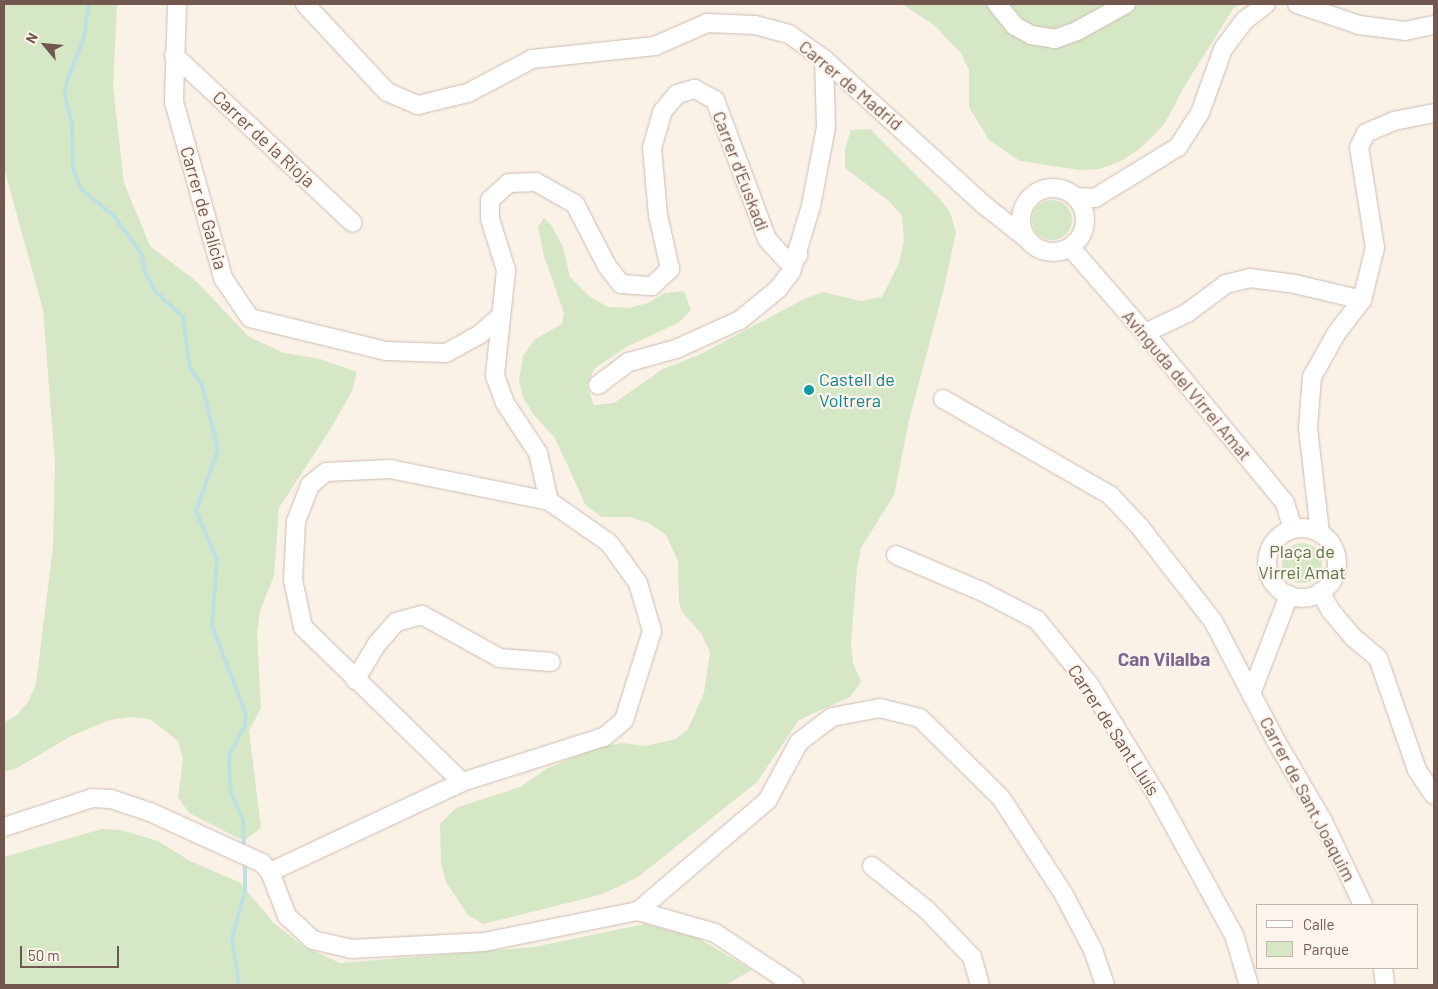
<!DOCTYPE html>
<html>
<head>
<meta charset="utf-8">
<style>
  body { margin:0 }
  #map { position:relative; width:1438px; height:989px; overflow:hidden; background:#faf1e7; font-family:Barlow,sans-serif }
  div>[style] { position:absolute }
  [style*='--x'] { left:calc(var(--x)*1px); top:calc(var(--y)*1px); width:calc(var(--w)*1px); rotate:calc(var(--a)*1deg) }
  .green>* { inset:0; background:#d6e7c6 }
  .round { border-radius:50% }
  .stream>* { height:4px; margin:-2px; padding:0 2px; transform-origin:2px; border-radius:2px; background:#bde0e2 }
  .roads { filter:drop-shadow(0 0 1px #cdbbb1) drop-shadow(0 0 1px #cdbbb1) }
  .minor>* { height:18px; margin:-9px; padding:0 9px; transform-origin:9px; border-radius:9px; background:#fff }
  .minor>.ring { margin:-9px; padding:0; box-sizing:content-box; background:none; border:18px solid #fff; border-radius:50% }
  .dots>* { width:14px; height:14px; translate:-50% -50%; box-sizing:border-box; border:2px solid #fdf5ed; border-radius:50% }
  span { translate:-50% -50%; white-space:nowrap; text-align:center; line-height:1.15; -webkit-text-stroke:4.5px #fdf5ed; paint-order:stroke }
  .street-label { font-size:18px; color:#72574e }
  .culture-label { font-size:18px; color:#0d838f }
  .left { translate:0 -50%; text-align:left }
  .park-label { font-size:18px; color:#597747 }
  .neighbourhood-label { font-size:19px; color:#7c668e; font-weight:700 }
  .frame { position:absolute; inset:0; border:5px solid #72574e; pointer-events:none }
  .legend { position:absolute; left:1256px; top:904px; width:162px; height:65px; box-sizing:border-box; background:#fdf5ed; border:1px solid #c5b6ad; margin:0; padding:6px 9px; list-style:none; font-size:15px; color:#72574e }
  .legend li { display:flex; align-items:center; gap:10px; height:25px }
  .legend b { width:25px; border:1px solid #c5b6ad }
  .north { position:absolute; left:20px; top:20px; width:50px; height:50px; -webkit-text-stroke:4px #fdf5ed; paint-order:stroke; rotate:298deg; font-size:14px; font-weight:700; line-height:20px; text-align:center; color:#72574e }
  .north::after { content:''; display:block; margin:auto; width:18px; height:22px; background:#72574e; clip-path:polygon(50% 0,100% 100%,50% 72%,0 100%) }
  .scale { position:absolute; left:20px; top:946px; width:99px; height:22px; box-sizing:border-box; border:2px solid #72574e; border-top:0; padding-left:6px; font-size:15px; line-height:18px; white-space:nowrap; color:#72574e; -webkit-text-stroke:4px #fdf5ed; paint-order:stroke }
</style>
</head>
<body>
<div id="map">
  <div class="green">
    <i style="clip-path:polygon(4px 4px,117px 4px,113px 87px,124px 183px,150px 246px,196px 281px,249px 337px,284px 353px,320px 359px,357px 372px,352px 391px,333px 425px,279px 508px,274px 576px,260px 611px,257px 633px,261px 708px,249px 731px,261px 828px,244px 841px,189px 813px,178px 797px,183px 759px,178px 741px,150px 719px,130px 717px,110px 720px,71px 736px,17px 768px,4px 772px,4px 722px,16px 716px,28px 702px,36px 684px,53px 547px,55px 463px,43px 310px,4px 168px)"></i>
    <i style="clip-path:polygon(902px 4px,1240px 4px,1233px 9px,1184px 87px,1165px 123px,1152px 137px,1137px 151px,1119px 162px,1099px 169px,1080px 170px,1020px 161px,989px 140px,969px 107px,969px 70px,961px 53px,934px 25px)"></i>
    <i style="clip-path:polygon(870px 129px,938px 197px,950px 212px,956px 232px,944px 288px,909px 420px,894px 495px,861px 548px,857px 567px,851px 644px,853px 663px,861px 682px,850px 697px,799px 720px,757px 782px,638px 877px,603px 894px,483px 924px,468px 915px,446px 882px,441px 863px,440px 824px,456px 808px,520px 787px,548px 768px,601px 746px,623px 743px,645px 746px,676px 739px,688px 729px,704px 693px,710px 652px,701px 633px,682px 612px,679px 602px,678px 561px,666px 535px,649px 523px,630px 517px,602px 517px,586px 506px,555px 438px,533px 414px,523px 397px,519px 381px,523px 356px,535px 339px,562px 324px,564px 313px,544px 256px,538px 227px,544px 218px,551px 225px,563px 247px,570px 277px,590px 297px,608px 307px,629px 308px,648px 303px,664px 293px,684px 291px,691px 310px,678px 323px,626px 347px,594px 369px,587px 386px,594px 405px,614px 403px,663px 369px,701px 354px,804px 299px,823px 292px,861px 301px,882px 297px,899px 263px,904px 240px,902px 216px,890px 202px,845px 168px,845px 149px,851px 130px)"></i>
    <i class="round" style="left:1032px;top:200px;width:40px;height:40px"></i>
    <i class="round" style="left:1282px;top:543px;width:40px;height:40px"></i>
    <i style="clip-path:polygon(102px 829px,121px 830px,158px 841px,190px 861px,239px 882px,274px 923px,303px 946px,340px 963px,534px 947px,645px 924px,698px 938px,752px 970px,726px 985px,4px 985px,4px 857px)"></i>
  </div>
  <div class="stream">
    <i style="--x:89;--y:4;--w:36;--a:99"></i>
    <i style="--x:83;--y:40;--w:45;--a:110.9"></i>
    <i style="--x:67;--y:82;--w:13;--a:99"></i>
    <i style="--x:65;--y:95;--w:30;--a:76"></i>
    <i style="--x:72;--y:124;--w:45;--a:88.7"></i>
    <i style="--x:73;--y:169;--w:23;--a:67"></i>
    <i style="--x:82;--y:190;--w:41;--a:39.1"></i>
    <i style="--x:114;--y:216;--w:46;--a:53.9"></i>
    <i style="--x:141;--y:253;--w:19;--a:78"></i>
    <i style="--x:145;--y:272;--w:21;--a:62"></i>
    <i style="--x:155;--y:291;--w:38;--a:43"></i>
    <i style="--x:183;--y:317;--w:51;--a:82.2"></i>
    <i style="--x:190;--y:368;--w:21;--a:55"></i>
    <i style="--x:202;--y:385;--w:67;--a:76.2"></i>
    <i style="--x:218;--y:450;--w:65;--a:109.8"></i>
    <i style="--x:196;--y:511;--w:53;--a:66.8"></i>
    <i style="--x:217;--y:560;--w:66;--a:94.3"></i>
    <i style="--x:212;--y:626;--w:94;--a:68.9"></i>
    <i style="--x:246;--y:714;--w:11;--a:95"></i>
    <i style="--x:245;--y:725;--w:32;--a:118"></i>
    <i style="--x:230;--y:753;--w:11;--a:95"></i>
    <i style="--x:229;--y:764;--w:29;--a:86"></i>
    <i style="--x:231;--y:793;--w:30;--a:66"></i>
    <i style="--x:243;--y:820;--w:28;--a:88"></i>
    <i style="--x:239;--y:985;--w:48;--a:-98.5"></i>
    <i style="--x:232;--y:938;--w:49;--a:-74.5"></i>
    <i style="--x:245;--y:891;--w:31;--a:-90"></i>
  </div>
  <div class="roads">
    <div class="minor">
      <i style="--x:177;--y:4;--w:98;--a:91.8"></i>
      <i style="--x:174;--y:102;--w:183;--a:74.4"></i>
      <i style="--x:223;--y:278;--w:48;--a:56"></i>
      <i style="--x:250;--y:318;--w:140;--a:13.6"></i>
      <i style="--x:386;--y:351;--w:60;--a:1.9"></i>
      <i style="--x:446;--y:353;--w:39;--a:-29"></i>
      <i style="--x:480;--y:334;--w:28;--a:-41"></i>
      <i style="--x:305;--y:4;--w:120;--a:47"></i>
      <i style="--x:387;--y:92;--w:34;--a:23"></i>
      <i style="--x:418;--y:105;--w:51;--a:-13.5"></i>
      <i style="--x:468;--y:93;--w:72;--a:-28"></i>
      <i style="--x:532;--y:59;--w:124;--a:-6"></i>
      <i style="--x:655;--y:46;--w:57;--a:-23.9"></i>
      <i style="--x:707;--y:23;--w:48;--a:2.4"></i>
      <i style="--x:755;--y:25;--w:35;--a:15"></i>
      <i style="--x:789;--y:34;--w:43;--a:35.5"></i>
      <i style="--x:824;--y:59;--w:217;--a:42.4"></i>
      <i style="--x:984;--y:205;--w:53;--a:38.2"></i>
      <i style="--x:997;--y:4;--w:28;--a:51"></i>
      <i style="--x:1015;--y:26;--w:18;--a:29"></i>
      <i style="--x:1031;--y:35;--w:24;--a:9"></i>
      <i style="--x:1055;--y:39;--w:23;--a:-20"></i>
      <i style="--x:1077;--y:31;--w:56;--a:-28.9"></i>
      <i style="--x:1297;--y:4;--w:65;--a:18.7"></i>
      <i style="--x:1359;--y:25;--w:46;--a:7.4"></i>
      <i style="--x:1405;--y:31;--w:30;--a:-12"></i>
      <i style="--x:174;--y:55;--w:245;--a:43.2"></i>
      <i class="ring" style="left:1021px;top:188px;width:46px;height:46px"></i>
      <i style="--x:1076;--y:197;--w:19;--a:3"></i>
      <i style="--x:1095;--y:198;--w:97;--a:-31.6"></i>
      <i style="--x:1178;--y:147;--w:40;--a:-57.1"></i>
      <i style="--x:1200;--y:113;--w:68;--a:-70.2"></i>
      <i style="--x:1223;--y:49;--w:36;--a:-53"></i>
      <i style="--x:1245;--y:20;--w:26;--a:-37"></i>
      <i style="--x:1070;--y:247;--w:114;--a:48.9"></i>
      <i style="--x:1145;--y:333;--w:220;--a:50.5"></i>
      <i style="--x:1285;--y:503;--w:27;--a:73"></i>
      <i style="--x:1145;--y:333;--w:47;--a:-25.5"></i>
      <i style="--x:1187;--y:313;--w:49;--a:-36.6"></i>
      <i style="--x:1226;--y:284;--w:25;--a:-14"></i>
      <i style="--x:1250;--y:278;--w:45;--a:7.6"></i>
      <i style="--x:1295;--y:284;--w:69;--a:13.4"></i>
      <i style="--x:598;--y:385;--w:39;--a:-37"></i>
      <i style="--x:629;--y:362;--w:49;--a:-15.5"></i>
      <i style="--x:676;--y:349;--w:70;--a:-24.4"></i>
      <i style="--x:740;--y:320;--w:49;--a:-39.2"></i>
      <i style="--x:778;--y:289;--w:21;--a:-53"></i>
      <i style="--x:791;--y:272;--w:69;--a:-73.1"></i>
      <i style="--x:811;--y:206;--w:80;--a:-79.2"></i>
      <i style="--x:826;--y:127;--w:68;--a:-91.7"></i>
      <i style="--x:943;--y:399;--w:193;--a:29.9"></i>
      <i style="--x:1110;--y:495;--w:44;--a:46.8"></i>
      <i style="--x:1140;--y:527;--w:119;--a:52.2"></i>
      <i style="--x:1213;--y:621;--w:136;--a:62.3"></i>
      <i style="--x:1276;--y:741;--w:93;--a:59.6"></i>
      <i style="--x:1323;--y:821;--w:93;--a:64.5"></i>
      <i style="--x:549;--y:501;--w:49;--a:-102.9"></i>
      <i style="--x:538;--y:453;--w:60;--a:-123.4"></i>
      <i style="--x:505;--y:403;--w:30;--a:-110"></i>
      <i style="--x:495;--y:375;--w:106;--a:-84"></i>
      <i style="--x:506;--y:270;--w:53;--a:-107.4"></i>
      <i style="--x:490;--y:219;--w:19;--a:-90"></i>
      <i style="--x:490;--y:200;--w:25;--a:-42"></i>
      <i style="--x:509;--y:183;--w:27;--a:-2"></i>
      <i style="--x:536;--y:182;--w:45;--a:29.4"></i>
      <i style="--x:575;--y:204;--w:70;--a:62.7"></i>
      <i style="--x:607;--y:266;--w:23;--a:52"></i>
      <i style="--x:621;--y:284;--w:31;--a:4"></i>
      <i style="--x:652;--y:286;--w:25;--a:-43"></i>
      <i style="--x:670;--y:269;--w:55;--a:-102.5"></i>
      <i style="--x:658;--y:215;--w:67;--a:-95.1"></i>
      <i style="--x:652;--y:148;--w:37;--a:-74"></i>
      <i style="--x:662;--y:112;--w:23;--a:-50"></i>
      <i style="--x:677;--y:94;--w:19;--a:-16"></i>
      <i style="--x:695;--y:89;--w:23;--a:29"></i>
      <i style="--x:715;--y:100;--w:148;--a:69.5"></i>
      <i style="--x:767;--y:239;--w:27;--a:48"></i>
      <i style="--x:785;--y:259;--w:14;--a:-17"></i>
      <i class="ring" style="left:1267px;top:528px;width:52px;height:52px"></i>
      <i style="--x:1320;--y:533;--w:106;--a:-96.5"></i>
      <i style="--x:1308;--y:428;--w:51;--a:-85.5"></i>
      <i style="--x:1312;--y:377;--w:49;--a:-60.8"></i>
      <i style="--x:1336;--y:334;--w:43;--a:-52.6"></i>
      <i style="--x:1362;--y:300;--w:54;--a:-76"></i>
      <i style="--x:1375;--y:248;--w:102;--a:-99"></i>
      <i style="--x:1359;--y:147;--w:16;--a:-63"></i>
      <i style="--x:1366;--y:133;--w:30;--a:-23"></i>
      <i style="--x:1394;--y:121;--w:41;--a:-11.3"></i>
      <i style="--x:896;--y:555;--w:95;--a:23"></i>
      <i style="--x:983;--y:592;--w:61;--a:27.4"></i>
      <i style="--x:1037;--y:620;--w:82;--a:50.9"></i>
      <i style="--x:1089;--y:684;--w:132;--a:58.6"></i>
      <i style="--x:1158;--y:797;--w:158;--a:61.2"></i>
      <i style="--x:1234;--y:935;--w:52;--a:73.3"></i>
      <i style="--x:1320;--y:592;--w:22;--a:60"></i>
      <i style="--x:1331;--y:611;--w:35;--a:50"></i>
      <i style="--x:1354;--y:638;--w:31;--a:40"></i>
      <i style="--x:1378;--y:658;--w:119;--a:70.8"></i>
      <i style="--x:1417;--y:770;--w:30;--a:56"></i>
      <i style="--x:355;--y:680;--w:42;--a:-58.6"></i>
      <i style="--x:377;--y:644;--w:29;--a:-49"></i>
      <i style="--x:396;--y:622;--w:27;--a:-15"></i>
      <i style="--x:422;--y:615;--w:89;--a:28.9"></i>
      <i style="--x:500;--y:658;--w:51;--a:4.5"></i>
      <i style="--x:1251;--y:694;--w:106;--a:-69"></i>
      <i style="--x:4;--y:827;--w:93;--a:-18.2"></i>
      <i style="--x:92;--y:798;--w:19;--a:3"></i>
      <i style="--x:111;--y:799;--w:41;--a:18.4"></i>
      <i style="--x:150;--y:812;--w:123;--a:24.5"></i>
      <i style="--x:262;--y:863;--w:12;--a:48"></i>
      <i style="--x:270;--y:872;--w:47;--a:68.9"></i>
      <i style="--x:287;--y:916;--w:35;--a:43"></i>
      <i style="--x:313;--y:940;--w:39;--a:13"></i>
      <i style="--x:351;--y:949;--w:133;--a:-3"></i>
      <i style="--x:484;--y:942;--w:157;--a:-11.4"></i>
      <i style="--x:638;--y:911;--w:80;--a:15.9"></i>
      <i style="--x:715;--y:933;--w:95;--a:33.4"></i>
      <i style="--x:872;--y:866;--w:70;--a:38.7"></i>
      <i style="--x:927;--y:910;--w:65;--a:46.2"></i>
      <i style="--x:972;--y:957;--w:29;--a:74"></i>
      <i style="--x:270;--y:872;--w:212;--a:-25.1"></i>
      <i style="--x:462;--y:782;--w:149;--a:-17.6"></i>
      <i style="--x:604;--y:737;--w:26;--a:-40"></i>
      <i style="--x:624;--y:720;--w:93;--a:-72.5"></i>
      <i style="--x:652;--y:631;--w:50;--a:-106.3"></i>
      <i style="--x:638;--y:583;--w:49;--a:-125.9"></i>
      <i style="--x:609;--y:543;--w:73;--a:-145"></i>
      <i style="--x:549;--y:501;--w:162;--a:-168.6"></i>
      <i style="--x:390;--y:469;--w:64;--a:177.3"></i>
      <i style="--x:326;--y:472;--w:21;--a:141"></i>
      <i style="--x:310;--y:485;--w:39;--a:111"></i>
      <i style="--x:296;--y:521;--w:59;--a:92.9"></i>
      <i style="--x:293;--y:580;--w:48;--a:78"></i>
      <i style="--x:303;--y:627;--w:222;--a:44.3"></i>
      <i style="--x:638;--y:911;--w:170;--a:-40.5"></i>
      <i style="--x:767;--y:801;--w:67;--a:-61.5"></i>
      <i style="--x:799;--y:742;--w:41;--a:-37.1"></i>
      <i style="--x:832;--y:717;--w:49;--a:-10.6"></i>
      <i style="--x:880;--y:708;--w:41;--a:14"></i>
      <i style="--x:920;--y:718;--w:114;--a:44.6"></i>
      <i style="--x:1001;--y:798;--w:113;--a:56.9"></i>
      <i style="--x:1063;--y:893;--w:64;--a:62.2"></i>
      <i style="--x:1093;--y:950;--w:37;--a:71"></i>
      <i style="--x:1383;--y:968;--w:17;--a:83"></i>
    </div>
  </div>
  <div class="dots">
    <i style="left:809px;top:390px;background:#0f9aa8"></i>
  </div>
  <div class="street-label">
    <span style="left:851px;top:85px;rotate:40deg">Carrer de Madrid</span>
    <span style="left:264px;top:139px;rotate:43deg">Carrer de la Rioja</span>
    <span style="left:741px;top:171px;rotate:69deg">Carrer d'Euskadi</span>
    <span style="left:204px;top:208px;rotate:74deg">Carrer de Galícia</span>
    <span style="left:1187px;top:385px;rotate:50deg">Avinguda del Virrei Amat</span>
    <span style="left:1114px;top:730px;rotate:57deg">Carrer de Sant Lluís</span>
    <span style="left:1308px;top:799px;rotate:62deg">Carrer de Sant Joaquim</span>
  </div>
  <div class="culture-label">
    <span class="left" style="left:819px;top:390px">Castell de<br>Voltrera</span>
  </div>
  <div class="park-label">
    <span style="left:1302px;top:562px">Plaça de<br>Virrei Amat</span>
  </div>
  <div class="neighbourhood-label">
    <span style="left:1164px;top:659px">Can Vilalba</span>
  </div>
  <div class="frame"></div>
  <ul class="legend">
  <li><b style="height:6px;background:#fff"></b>Calle</li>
  <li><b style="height:14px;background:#d6e7c6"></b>Parque</li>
  </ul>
  <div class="north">N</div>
  <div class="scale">50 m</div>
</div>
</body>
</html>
